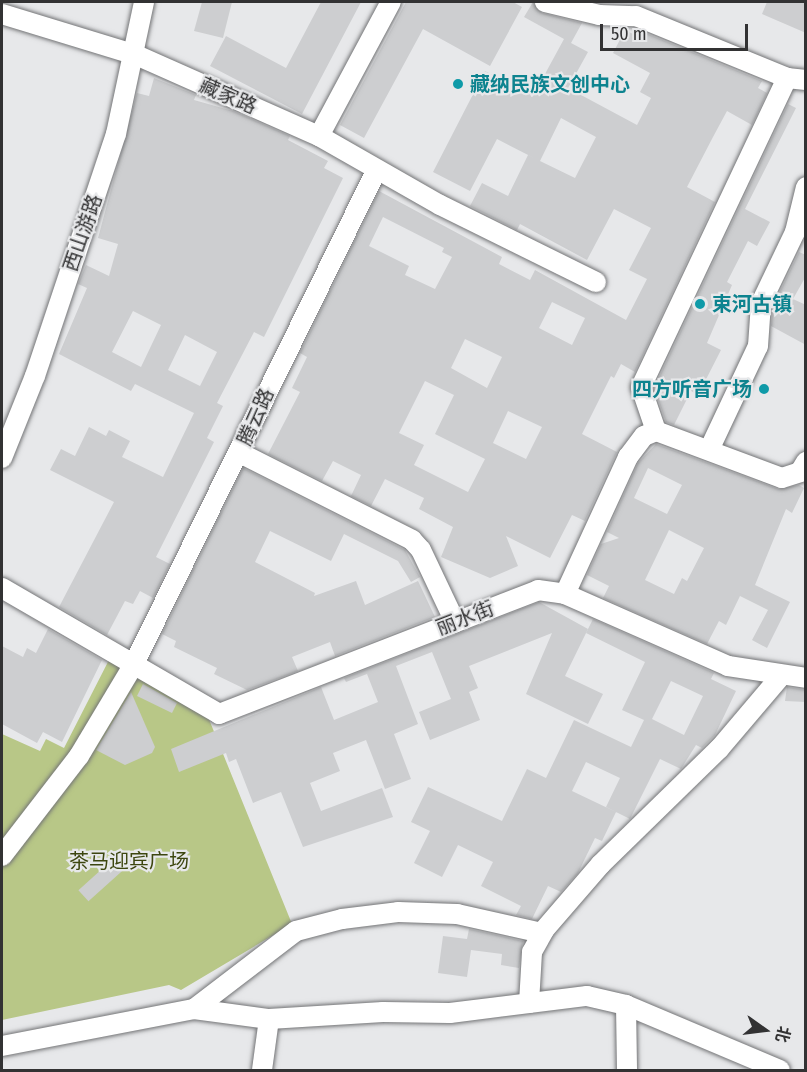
<!DOCTYPE html>
<html>
<head>
<meta charset="utf-8">
<style>
  body { margin:0 }
  #map { position:relative; width:807px; height:1072px; overflow:hidden; background:#e7e8ea; font-family:"Fira Sans Condensed","Noto Sans SC",sans-serif }
  div>[style] { position:absolute }
  [style*='--x'] { left:calc(var(--x)*1px); top:calc(var(--y)*1px); width:calc(var(--w)*1px); rotate:calc(var(--a)*1deg) }
  .green>* { inset:0; background:#b8c787 }
  .building>* { inset:0; background:#cdced0; transform-origin:0 0 }
  .roads { filter:drop-shadow(0 0 2px #737476) drop-shadow(0 0 2px #737476) }
  .minor>* { height:20px; margin:-10px; padding:0 10px; transform-origin:10px; border-radius:10px; background:#fff }
  .dots>* { width:16px; height:16px; translate:-50% -50%; box-sizing:border-box; border:3px solid #e7e8ea; border-radius:50% }
  span { translate:-50% -50%; white-space:nowrap; text-align:center; line-height:1.15; -webkit-text-stroke:4.5px #e7e8ea; paint-order:stroke }
  .culture-label { font-size:20px; color:#0d838f; font-weight:700 }
  .left { translate:0 -50%; text-align:left }
  .right { translate:-100% -50%; text-align:right }
  .street-label { font-size:20px; color:#323233 }
  .park-label { font-size:20px; color:#3d460f }
  .frame { position:absolute; inset:0; border:3px solid #323233; pointer-events:none }
  .north { position:absolute; left:735px; top:1000px; width:60px; height:60px; -webkit-text-stroke:4px #e7e8ea; paint-order:stroke; rotate:104deg; font-size:16px; font-weight:700; line-height:24px; text-align:center; color:#323233 }
  .north::after { content:''; display:block; margin:auto; width:21px; height:27px; background:#323233; clip-path:polygon(50% 0,100% 100%,50% 72%,0 100%) }
  .scale { position:absolute; left:600px; top:24px; width:148px; height:27px; box-sizing:border-box; border:3px solid #323233; border-top:0; padding-left:8px; font-size:18px; line-height:21px; white-space:nowrap; color:#323233; -webkit-text-stroke:4px #e7e8ea; paint-order:stroke }
</style>
</head>
<body>
<div id="map">
  <div class="green">
    <i style="clip-path:polygon(111px 656px,202px 702px,292px 924px,181px 990px,169px 985px,2px 1020px,2px 734px,40px 751px,46px 739px,64px 748px)"></i>
  </div>
  <div class="building">
    <i style="clip-path:polygon(202px 2px,232px 2px,223px 38px,194px 31px)"></i>
    <i style="clip-path:polygon(321px 2px,361px 2px,302px 114px,210px 66px,226px 36px,286px 68px)"></i>
    <i style="clip-path:polygon(406px 2px,513px 2px,522px 7px,490px 66px,423px 29px,364px 138px,340px 125px)"></i>
    <i style="clip-path:polygon(evenodd,533px 2px,542px 13px,582px 23px,571px 43px,588px 52px,568px 88px,637px 125px,651px 98px,640px 92px,650px 73px,613px 53px,625px 30px,635px 35px,638px 30px,762px 81px,758px 88px,767px 93px,752px 125px,727px 111px,713px 137px,687px 187px,715px 202px,635px 372px,621px 364px,614px 378px,611px 376px,582px 434px,617px 452px,585px 521px,572px 515px,550px 558px,506px 536px,518px 566px,490px 578px,441px 557px,453px 527px,419px 509px,424px 498px,385px 479px,371px 506px,351px 496px,361px 475px,333px 461px,322px 481px,268px 454px,300px 392px,292px 388px,307px 357px,300px 353px,379px 191px,502px 257px,499px 264px,530px 280px,535px 270px,626px 320px,647px 279px,629px 270px,651px 228px,614px 209px,587px 260px,520px 224px,517px 230px,470px 206px,482px 183px,508px 196px,528px 155px,534px 158px,497px 139px,470px 191px,433px 172px,485px 71px,533px 96px,564px 39px,524px 17px,533px 2px,561px 118px,596px 137px,575px 178px,540px 161px,561px 118px,533px 2px,383px 217px,444px 248px,442px 252px,452px 257px,435px 289px,405px 275px,409px 266px,369px 246px,383px 217px,533px 2px,552px 302px,585px 318px,572px 345px,539px 328px,552px 302px,533px 2px,465px 339px,502px 357px,487px 388px,451px 368px,465px 339px,533px 2px,425px 381px,454px 395px,435px 434px,485px 459px,468px 492px,414px 465px,424px 445px,399px 433px,425px 381px,533px 2px,508px 411px,542px 427px,526px 459px,493px 443px,508px 411px)"></i>
    <i style="clip-path:polygon(767px 2px,806px 2px,806px 33px,762px 14px)"></i>
    <i style="clip-path:polygon(evenodd,154px 78px,196px 95px,194px 100px,233px 111px,290px 136px,288px 140px,328px 161px,324px 168px,343px 178px,264px 337px,254px 332px,217px 403px,223px 406px,207px 438px,214px 442px,156px 557px,170px 564px,153px 598px,140px 591px,133px 604px,125px 601px,107px 635px,59px 607px,114px 502px,50px 470px,61px 449px,75px 456px,89px 427px,106px 436px,109px 430px,130px 441px,122px 457px,163px 477px,194px 413px,135px 384px,131px 391px,59px 354px,87px 288px,78px 284px,86px 265px,109px 276px,118px 244px,98px 238px,137px 93px,149px 96px,154px 78px,133px 311px,161px 325px,141px 367px,112px 352px,133px 311px,154px 78px,185px 335px,217px 352px,200px 386px,168px 370px,185px 335px)"></i>
    <i style="clip-path:polygon(788px 104px,796px 108px,745px 209px,770px 222px,757px 246px,748px 241px,727px 282px,732px 285px,707px 343px,721px 350px,698px 395px,691px 391px,674px 425px,666px 422px,654px 388px)"></i>
    <i style="clip-path:polygon(799px 252px,806px 255px,806px 276px,793px 299px,806px 305px,806px 345px,771px 326px,773px 306px)"></i>
    <i style="clip-path:polygon(evenodd,656px 444px,778px 489px,799px 485px,804px 488px,792px 513px,786px 509px,755px 585px,790px 602px,767px 648px,752px 640px,768px 610px,740px 596px,726px 625px,719px 621px,707px 644px,603px 598px,609px 586px,587px 575px,601px 544px,619px 538px,607px 532px,638px 463px,656px 444px,648px 468px,682px 485px,667px 514px,634px 498px,648px 468px,656px 444px,669px 530px,704px 548px,687px 581px,682px 578px,674px 594px,645px 580px,669px 530px)"></i>
    <i style="clip-path:polygon(243px 468px,405px 550px,420px 577px,411px 582px,398px 561px,344px 534px,331px 561px,270px 531px,255px 562px,315px 593px,314px 596px,356px 581px,365px 605px,418px 581px,435px 617px,335px 656px,330px 642px,292px 657px,298px 671px,247px 690px,214px 674px,217px 668px,174px 647px,176px 641px,162px 634px)"></i>
    <i style="clip-path:polygon(539px 602px,588px 629px,565px 676px,603px 694px,588px 724px,526px 694px,552px 633px,469px 666px,478px 688px,469px 692px,480px 720px,430px 740px,419px 712px,451px 699px,432px 652px,396px 666px,418px 724px,394px 734px,411px 779px,385px 789px,366px 740px,333px 753px,340px 771px,310px 783px,321px 811px,382px 788px,393px 817px,303px 847px,281px 792px,253px 803px,236px 759px,229px 762px,226px 753px,179px 772px,171px 749px,321px 687px,334px 720px,378px 702px,367px 674px,346px 682px,344px 678px)"></i>
    <i style="clip-path:polygon(evenodd,593px 619px,714px 673px,711px 679px,736px 691px,715px 735px,702px 748px,696px 745px,681px 769px,660px 759px,630px 819px,606px 807px,620px 778px,586px 762px,572px 791px,616px 812px,602px 841px,595px 838px,578px 873px,561px 892px,548px 886px,532px 919px,516px 915px,521px 906px,481px 886px,493px 862px,458px 845px,442px 877px,414px 863px,430px 831px,411px 822px,428px 787px,502px 821px,527px 769px,546px 778px,574px 720px,631px 747px,644px 720px,622px 710px,645px 662px,586px 633px,593px 619px,671px 681px,703px 696px,684px 735px,652px 719px,671px 681px)"></i>
    <i style="clip-path:polygon(48px 629px,102px 660px,62px 742px,43px 732px,37px 743px,2px 724px,2px 646px,23px 657px,27px 648px,36px 653px)"></i>
    <i style="clip-path:polygon(143px 684px,177px 703px,172px 713px,137px 696px)"></i>
    <i style="clip-path:polygon(787px 687px,806px 690px,806px 702px,785px 701px)"></i>
    <i style="clip-path:polygon(131px 692px,155px 747px,152px 753px,125px 765px,96px 750px)"></i>
    <i style="left:123px;top:850px;width:15px;height:60px;rotate:48deg"></i>
    <i style="clip-path:polygon(469px 929px,523px 941px,519px 968px,501px 965px,502px 954px,471px 950px,467px 977px,438px 973px,443px 936px,467px 939px)"></i>
  </div>
  <div class="roads">
    <div class="minor">
      <i style="--x:545;--y:2;--w:56;--a:13.5"></i>
      <i style="--x:599;--y:15;--w:37;--a:2"></i>
      <i style="--x:636;--y:16;--w:163;--a:22.3"></i>
      <i style="--x:787;--y:78;--w:19;--a:6"></i>
      <i style="--x:2;--y:14;--w:140;--a:17"></i>
      <i style="--x:136;--y:55;--w:200;--a:23.9"></i>
      <i style="--x:319;--y:136;--w:139;--a:29.7"></i>
      <i style="--x:440;--y:205;--w:174;--a:26.3"></i>
      <i style="--x:319;--y:136;--w:152;--a:-61.8"></i>
      <i style="--x:656;--y:431;--w:46;--a:-108.8"></i>
      <i style="--x:641;--y:387;--w:342;--a:-64.7"></i>
      <i style="--x:709;--y:450;--w:115;--a:-64.8"></i>
      <i style="--x:758;--y:346;--w:43;--a:-86"></i>
      <i style="--x:761;--y:303;--w:79;--a:-64.4"></i>
      <i style="--x:795;--y:232;--w:46;--a:-76.3"></i>
      <i style="--x:240;--y:453;--w:193;--a:26.8"></i>
      <i style="--x:412;--y:540;--w:13;--a:48"></i>
      <i style="--x:421;--y:550;--w:80;--a:64.7"></i>
      <i style="--x:2;--y:458;--w:88;--a:-68.1"></i>
      <i style="--x:35;--y:376;--w:255;--a:-71.5"></i>
      <i style="--x:116;--y:134;--w:135;--a:-78"></i>
      <i style="--x:2;--y:588;--w:251;--a:30.1"></i>
      <i style="--x:219;--y:714;--w:342;--a:-21.2"></i>
      <i style="--x:538;--y:590;--w:27;--a:8"></i>
      <i style="--x:565;--y:594;--w:178;--a:23.8"></i>
      <i style="--x:728;--y:666;--w:79;--a:8.7"></i>
      <i style="--x:565;--y:594;--w:151;--a:-65.3"></i>
      <i style="--x:628;--y:457;--w:26;--a:-53"></i>
      <i style="--x:644;--y:436;--w:13;--a:-23"></i>
      <i style="--x:656;--y:431;--w:134;--a:20.5"></i>
      <i style="--x:782;--y:478;--w:19;--a:-18"></i>
      <i style="--x:800;--y:472;--w:12;--a:-59"></i>
      <i style="--x:2;--y:856;--w:126;--a:-52.4"></i>
      <i style="--x:79;--y:756;--w:107;--a:-59.1"></i>
      <i style="--x:134;--y:664;--w:551;--a:-63.85"></i>
      <i style="--x:529;--y:1003;--w:51;--a:-86.6"></i>
      <i style="--x:532;--y:952;--w:25;--a:-61"></i>
      <i style="--x:544;--y:930;--w:87;--a:-49.2"></i>
      <i style="--x:601;--y:864;--w:165;--a:-44.3"></i>
      <i style="--x:719;--y:749;--w:94;--a:-49.7"></i>
      <i style="--x:626;--y:1005;--w:65;--a:89.1"></i>
      <i style="--x:194;--y:1009;--w:128;--a:-37.4"></i>
      <i style="--x:296;--y:931;--w:48;--a:-14.6"></i>
      <i style="--x:342;--y:919;--w:56;--a:-7.1"></i>
      <i style="--x:398;--y:912;--w:59;--a:1.9"></i>
      <i style="--x:457;--y:914;--w:87;--a:12.6"></i>
      <i style="--x:2;--y:1046;--w:196;--a:-10.9"></i>
      <i style="--x:194;--y:1009;--w:76;--a:7.6"></i>
      <i style="--x:269;--y:1019;--w:114;--a:-3.5"></i>
      <i style="--x:383;--y:1012;--w:67;--a:0.9"></i>
      <i style="--x:450;--y:1013;--w:138;--a:-7.1"></i>
      <i style="--x:587;--y:996;--w:40;--a:13"></i>
      <i style="--x:626;--y:1005;--w:167;--a:22.9"></i>
      <i style="--x:262;--y:1070;--w:51;--a:-82.2"></i>
    </div>
  </div>
  <div class="dots">
    <i style="left:458px;top:84px;background:#0f9aa8"></i>
    <i style="left:700px;top:304px;background:#0f9aa8"></i>
    <i style="left:764px;top:389px;background:#0f9aa8"></i>
  </div>
  <div class="culture-label">
    <span class="left" style="left:470px;top:84px">藏纳民族文创中心</span>
    <span class="left" style="left:712px;top:304px">束河古镇</span>
    <span class="right" style="left:752px;top:389px">四方听音广场</span>
  </div>
  <div class="street-label">
    <span style="left:228px;top:96px;rotate:24deg">藏家路</span>
    <span style="left:83px;top:233px;rotate:-71deg">西山游路</span>
    <span style="left:256px;top:417px;rotate:-66deg">腾云路</span>
    <span style="left:465px;top:618px;rotate:-21deg">丽水街</span>
  </div>
  <div class="park-label">
    <span style="left:129px;top:861px">茶马迎宾广场</span>
  </div>
  <div class="frame"></div>
  <div class="north">北</div>
  <div class="scale">50 m</div>
</div>
</body>
</html>
